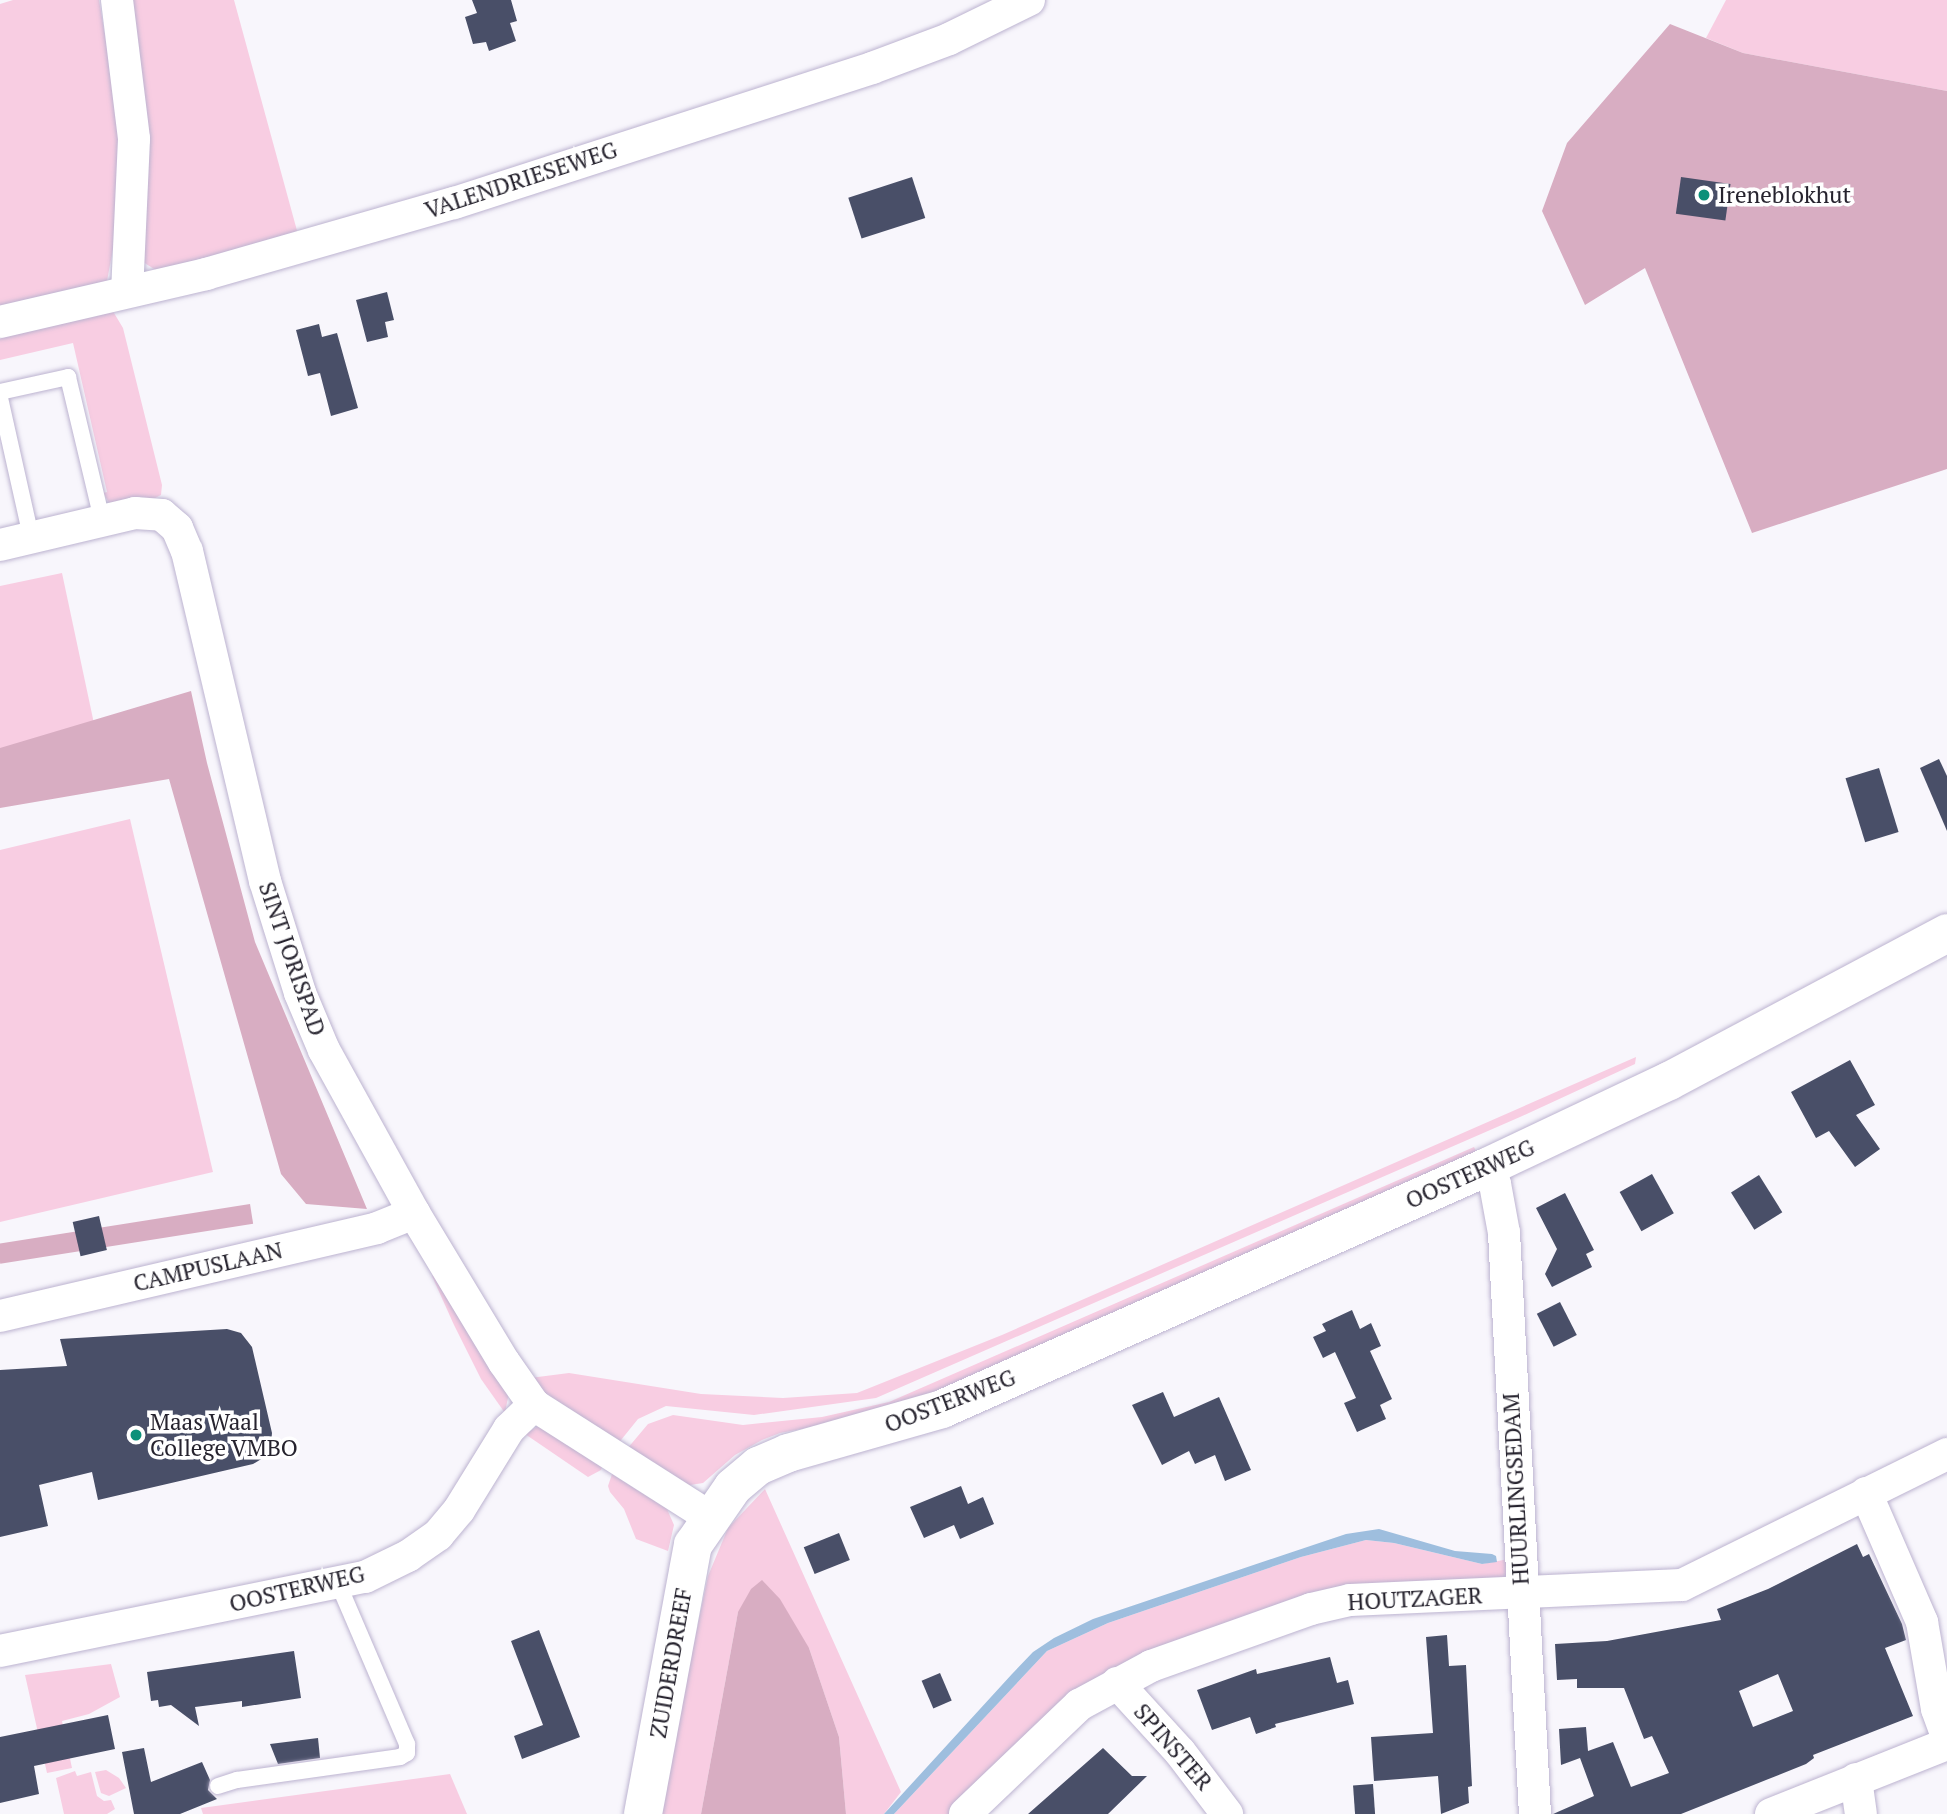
<!DOCTYPE html>
<html>
<head>
<meta charset="utf-8">
<style>
  body { margin:0 }
  #map { position:relative; width:1947px; height:1814px; overflow:hidden; background:#f8f6fc; font-family:"PT Serif",serif }
  div>[style] { position:absolute }
  [style*='--x'] { left:calc(var(--x)*1px); top:calc(var(--y)*1px); width:calc(var(--w)*1px); rotate:calc(var(--a)*1deg) }
  .green>* { inset:0; background:#f8cde2 }
  .forest>* { inset:0; background:#d8adc2; transform-origin:0 0 }
  .water>* { inset:0; background:#9ebede }
  .building>* { inset:0; background:#494f68; transform-origin:0 0 }
  .roads { filter:drop-shadow(0 0 2px #bcb3d0) drop-shadow(0 0 2px #bcb3d0) }
  .lane>* { height:16px; margin:-8px; padding:0 8px; transform-origin:8px; border-radius:8px; background:#fff }
  .street>* { height:32px; margin:-16px; padding:0 16px; transform-origin:16px; border-radius:16px; background:#fff }
  .secondary>* { height:38px; margin:-19px; padding:0 19px; transform-origin:19px; border-radius:19px; background:#fff }
  .dots>* { width:19px; height:19px; translate:-50% -50%; box-sizing:border-box; border:4px solid #fff; border-radius:50% }
  span { translate:-50% -50%; white-space:nowrap; text-align:center; line-height:1.15; -webkit-text-stroke:7px #fff; paint-order:stroke }
  .street-label { font-size:23px; color:#26232e }
  .poi-label { font-size:23px; color:#26232e }
  .left { translate:0 -50%; text-align:left }
</style>
</head>
<body>
<div id="map">
  <div class="green">
    <i style="clip-path:polygon(13px 0,99px 0,124px 149px,117px 228px,107px 281px,0 313px,0 4px)"></i>
    <i style="clip-path:polygon(127px 0,234px 0,299px 238px,162px 274px,135px 257px)"></i>
    <i style="clip-path:polygon(1726px 0,1947px 0,1947px 91px,1743px 53px,1706px 38px)"></i>
    <i style="clip-path:polygon(111px 308px,123px 328px,162px 485px,161px 495px,153px 499px,110px 504px,103px 493px,107px 492px,73px 343px,0 360px,0 333px)"></i>
    <i style="clip-path:polygon(62px 573px,106px 780px,0 803px,0 586px)"></i>
    <i style="clip-path:polygon(130px 819px,213px 1172px,0 1222px,0 850px)"></i>
    <i style="clip-path:polygon(1636px 1057px,1635px 1064px,1520px 1117px,876px 1398px,754px 1415px,666px 1406px,638px 1419px,617px 1445px,564px 1411px,530px 1378px,569px 1373px,701px 1394px,783px 1398px,857px 1393px,1002px 1335px)"></i>
    <i style="clip-path:polygon(1474px 1147px,1479px 1157px,882px 1414px,780px 1433px,762px 1440px,735px 1455px,703px 1483px,684px 1486px,627px 1449px,648px 1424px,673px 1415px,743px 1425px,822px 1417px,889px 1402px)"></i>
    <i style="clip-path:polygon(435px 1273px,509px 1392px,505px 1413px,481px 1379px,454px 1325px,432px 1276px)"></i>
    <i style="clip-path:polygon(540px 1425px,602px 1467px,601px 1470px,588px 1477px,525px 1434px)"></i>
    <i style="clip-path:polygon(612px 1474px,667px 1509px,674px 1525px,668px 1551px,636px 1539px,624px 1509px,610px 1492px,608px 1486px)"></i>
    <i style="clip-path:polygon(765px 1489px,901px 1792px,884px 1814px,846px 1814px,839px 1737px,809px 1648px,738px 1612px,701px 1814px,658px 1814px,708px 1576px,728px 1528px)"></i>
    <i style="clip-path:polygon(1366px 1540px,1394px 1543px,1482px 1564px,1514px 1558px,1507px 1580px,1163px 1651px,974px 1789px,949px 1814px,894px 1814px,1047px 1651px,1108px 1623px,1301px 1557px)"></i>
    <i style="clip-path:polygon(111px 1664px,120px 1697px,89px 1714px,62px 1721px,72px 1768px,47px 1773px,25px 1675px)"></i>
    <i style="clip-path:polygon(106px 1770px,119px 1778px,126px 1788px,109px 1796px,101px 1793px,95px 1772px)"></i>
    <i style="clip-path:polygon(75px 1771px,77px 1776px,91px 1772px,97px 1796px,104px 1801px,111px 1800px,115px 1809px,107px 1814px,64px 1814px,56px 1778px)"></i>
    <i style="clip-path:polygon(450px 1774px,467px 1814px,203px 1814px,201px 1808px)"></i>
  </div>
  <div class="forest">
    <i style="clip-path:polygon(1670px 24px,1743px 53px,1947px 91px,1947px 469px,1752px 533px,1645px 268px,1585px 305px,1542px 211px,1567px 143px)"></i>
    <i style="clip-path:polygon(191px 691px,207px 763px,255px 942px,367px 1209px,306px 1204px,281px 1174px,169px 779px,0 808px,0 748px)"></i>
    <i style="left:250px;top:1204px;width:20px;height:256px;rotate:81deg"></i>
    <i style="clip-path:polygon(762px 1580px,780px 1599px,809px 1648px,839px 1737px,846px 1814px,701px 1814px,738px 1612px,751px 1589px)"></i>
  </div>
  <div class="water">
    <i style="clip-path:polygon(1379px 1529px,1455px 1551px,1492px 1554px,1496px 1556px,1497px 1562px,1482px 1564px,1394px 1543px,1366px 1540px,1301px 1557px,1108px 1623px,1047px 1651px,894px 1814px,884px 1814px,1012px 1674px,1033px 1652px,1054px 1638px,1093px 1619px,1346px 1534px)"></i>
  </div>
  <div class="building">
    <i style="clip-path:polygon(472px 0,511px 0,517px 21px,510px 23px,516px 41px,489px 51px,486px 42px,473px 44px,465px 17px,477px 13px)"></i>
    <i style="left:912px;top:177px;width:43px;height:67px;rotate:72deg"></i>
    <i style="left:1681px;top:177px;width:50px;height:37px;rotate:8deg"></i>
    <i style="clip-path:polygon(387px 292px,394px 320px,385px 322px,388px 337px,367px 342px,356px 300px)"></i>
    <i style="clip-path:polygon(319px 324px,322px 337px,337px 333px,358px 408px,331px 416px,320px 373px,308px 376px,296px 330px)"></i>
    <i style="clip-path:polygon(1939px 759px,1947px 776px,1947px 831px,1920px 768px)"></i>
    <i style="left:1879px;top:768px;width:67px;height:35px;rotate:73deg"></i>
    <i style="clip-path:polygon(1850px 1060px,1875px 1105px,1856px 1115px,1880px 1149px,1855px 1167px,1829px 1131px,1816px 1138px,1791px 1092px)"></i>
    <i style="left:1652px;top:1174px;width:45px;height:37px;rotate:61deg"></i>
    <i style="left:1759px;top:1175px;width:44px;height:33px;rotate:58deg"></i>
    <i style="clip-path:polygon(1565px 1193px,1594px 1250px,1586px 1254px,1592px 1267px,1552px 1287px,1545px 1274px,1557px 1249px,1536px 1208px)"></i>
    <i style="left:99px;top:1216px;width:35px;height:27px;rotate:77deg"></i>
    <i style="left:1560px;top:1302px;width:37px;height:26px;rotate:63deg"></i>
    <i style="clip-path:polygon(1352px 1310px,1360px 1329px,1371px 1323px,1381px 1346px,1370px 1351px,1392px 1399px,1380px 1405px,1386px 1419px,1357px 1432px,1344px 1403px,1356px 1398px,1335px 1352px,1323px 1358px,1313px 1337px,1326px 1331px,1322px 1324px)"></i>
    <i style="clip-path:polygon(227px 1329px,241px 1333px,252px 1347px,272px 1433px,271px 1444px,263px 1458px,253px 1464px,98px 1500px,92px 1472px,39px 1485px,48px 1526px,0 1537px,0 1370px,67px 1366px,60px 1339px)"></i>
    <i style="clip-path:polygon(1163px 1392px,1174px 1417px,1219px 1397px,1251px 1470px,1225px 1481px,1215px 1455px,1195px 1464px,1189px 1451px,1162px 1465px,1132px 1405px)"></i>
    <i style="clip-path:polygon(961px 1486px,968px 1504px,983px 1497px,994px 1524px,960px 1539px,954px 1525px,924px 1538px,910px 1507px)"></i>
    <i style="left:839px;top:1533px;width:29px;height:38px;rotate:68deg"></i>
    <i style="clip-path:polygon(evenodd,1857px 1544px,1863px 1557px,1869px 1554px,1902px 1624px,1906px 1640px,1885px 1648px,1913px 1716px,1813px 1755px,1814px 1758px,1806px 1764px,1681px 1814px,1553px 1814px,1594px 1796px,1580px 1758px,1561px 1765px,1559px 1729px,1586px 1727px,1588px 1751px,1613px 1742px,1631px 1787px,1669px 1773px,1652px 1736px,1644px 1739px,1624px 1688px,1577px 1688px,1577px 1679px,1557px 1680px,1555px 1644px,1607px 1641px,1721px 1620px,1717px 1609px,1768px 1589px,1857px 1544px,1778px 1674px,1793px 1711px,1753px 1727px,1739px 1691px,1778px 1674px)"></i>
    <i style="clip-path:polygon(539px 1630px,580px 1737px,522px 1759px,514px 1736px,543px 1725px,511px 1641px)"></i>
    <i style="clip-path:polygon(1447px 1635px,1449px 1666px,1466px 1665px,1472px 1786px,1468px 1787px,1469px 1803px,1441px 1814px,1438px 1776px,1374px 1781px,1371px 1737px,1433px 1733px,1426px 1637px)"></i>
    <i style="clip-path:polygon(294px 1651px,301px 1698px,242px 1707px,242px 1701px,195px 1707px,199px 1726px,171px 1705px,159px 1707px,158px 1700px,151px 1701px,147px 1672px)"></i>
    <i style="clip-path:polygon(1330px 1657px,1337px 1683px,1348px 1680px,1354px 1704px,1275px 1724px,1276px 1727px,1256px 1734px,1250px 1717px,1212px 1730px,1197px 1690px,1256px 1669px,1257px 1674px)"></i>
    <i style="left:940px;top:1673px;width:30px;height:20px;rotate:67deg"></i>
    <i style="clip-path:polygon(108px 1715px,115px 1749px,34px 1766px,39px 1794px,0 1803px,0 1737px)"></i>
    <i style="clip-path:polygon(318px 1738px,320px 1758px,278px 1764px,270px 1744px)"></i>
    <i style="clip-path:polygon(144px 1748px,151px 1782px,202px 1762px,210px 1780px,208px 1790px,217px 1799px,180px 1814px,134px 1814px,122px 1752px)"></i>
    <i style="clip-path:polygon(1103px 1748px,1132px 1776px,1147px 1776px,1108px 1814px,1028px 1814px)"></i>
    <i style="left:1373px;top:1784px;width:30px;height:20px;rotate:86deg"></i>
  </div>
  <div class="roads">
    <div class="lane">
      <i style="--x:0;--y:392;--w:70;--a:-12.4"></i>
      <i style="--x:68;--y:377;--w:147;--a:76.6"></i>
      <i style="--x:0;--y:398;--w:142;--a:77.4"></i>
      <i style="--x:218;--y:1786;--w:20;--a:-18"></i>
      <i style="--x:237;--y:1780;--w:165;--a:-8"></i>
      <i style="--x:400;--y:1757;--w:8;--a:-30"></i>
      <i style="--x:407;--y:1753;--w:9;--a:-90"></i>
      <i style="--x:407;--y:1744;--w:175;--a:-113.2"></i>
    </div>
    <div class="street">
      <i style="--x:117;--y:0;--w:140;--a:83"></i>
      <i style="--x:134;--y:139;--w:152;--a:92.6"></i>
      <i style="--x:0;--y:322;--w:212;--a:-13.1"></i>
      <i style="--x:206;--y:274;--w:258;--a:-16"></i>
      <i style="--x:454;--y:203;--w:439;--a:-17.9"></i>
      <i style="--x:872;--y:68;--w:82;--a:-20.6"></i>
      <i style="--x:949;--y:39;--w:89;--a:-26"></i>
      <i style="--x:0;--y:545;--w:139;--a:-13.3"></i>
      <i style="--x:135;--y:513;--w:27;--a:4"></i>
      <i style="--x:162;--y:515;--w:20;--a:41"></i>
      <i style="--x:177;--y:528;--w:25;--a:67"></i>
      <i style="--x:187;--y:551;--w:339;--a:76.7"></i>
      <i style="--x:265;--y:881;--w:117;--a:72.6"></i>
      <i style="--x:300;--y:993;--w:62;--a:67.2"></i>
      <i style="--x:324;--y:1050;--w:186;--a:61.1"></i>
      <i style="--x:414;--y:1213;--w:174;--a:58.9"></i>
      <i style="--x:504;--y:1362;--w:52;--a:55.1"></i>
      <i style="--x:534;--y:1405;--w:209;--a:32.5"></i>
      <i style="--x:1487;--y:1167;--w:19;--a:65"></i>
      <i style="--x:1495;--y:1184;--w:50;--a:79.6"></i>
      <i style="--x:1504;--y:1233;--w:582;--a:86.95"></i>
      <i style="--x:0;--y:1316;--w:387;--a:-13.1"></i>
      <i style="--x:377;--y:1228;--w:40;--a:-22"></i>
      <i style="--x:1866;--y:1493;--w:141;--a:66.5"></i>
      <i style="--x:1922;--y:1622;--w:88;--a:80.2"></i>
      <i style="--x:1937;--y:1709;--w:29;--a:70"></i>
      <i style="--x:0;--y:1651;--w:372;--a:-11.5"></i>
      <i style="--x:365;--y:1577;--w:48;--a:-26"></i>
      <i style="--x:408;--y:1556;--w:37;--a:-35"></i>
      <i style="--x:438;--y:1535;--w:33;--a:-50"></i>
      <i style="--x:459;--y:1510;--w:95;--a:-58.3"></i>
      <i style="--x:509;--y:1429;--w:35;--a:-44"></i>
      <i style="--x:1117;--y:1683;--w:93;--a:47.6"></i>
      <i style="--x:1180;--y:1752;--w:78;--a:52.8"></i>
      <i style="--x:1856;--y:1779;--w:35;--a:82"></i>
      <i style="--x:965;--y:1814;--w:158;--a:-43.7"></i>
      <i style="--x:1079;--y:1705;--w:82;--a:-28.4"></i>
      <i style="--x:1151;--y:1666;--w:170;--a:-19.6"></i>
      <i style="--x:1311;--y:1609;--w:40;--a:-13"></i>
      <i style="--x:1350;--y:1600;--w:332;--a:-2.6"></i>
      <i style="--x:1682;--y:1585;--w:296;--a:-26.3"></i>
      <i style="--x:1771;--y:1814;--w:189;--a:-21.7"></i>
    </div>
    <div class="secondary">
      <i style="--x:643;--y:1814;--w:274;--a:-79.5"></i>
      <i style="--x:693;--y:1545;--w:70;--a:-55.4"></i>
      <i style="--x:733;--y:1487;--w:33;--a:-40"></i>
      <i style="--x:758;--y:1466;--w:33;--a:-23"></i>
      <i style="--x:788;--y:1453;--w:160;--a:-15.9"></i>
      <i style="--x:942;--y:1409;--w:596;--a:-23.94"></i>
      <i style="--x:1487;--y:1167;--w:201;--a:-25.3"></i>
      <i style="--x:1669;--y:1081;--w:315;--a:-28"></i>
    </div>
  </div>
  <div class="dots">
    <i style="left:1704px;top:195px;background:#0b9079"></i>
    <i style="left:136px;top:1435px;background:#0b9079"></i>
  </div>
  <div class="street-label">
    <span style="left:521px;top:180px;rotate:-18deg">VALENDRIESEWEG</span>
    <span style="left:292px;top:959px;rotate:71deg">SINT JORISPAD</span>
    <span style="left:1470px;top:1174px;rotate:-24deg">OOSTERWEG</span>
    <span style="left:208px;top:1267px;rotate:-13deg">CAMPUSLAAN</span>
    <span style="left:950px;top:1401px;rotate:-21deg">OOSTERWEG</span>
    <span style="left:1516px;top:1489px;rotate:-93deg">HUURLINGSEDAM</span>
    <span style="left:297px;top:1589px;rotate:-13deg">OOSTERWEG</span>
    <span style="left:1415px;top:1599px;rotate:-3deg">HOUTZAGER</span>
    <span style="left:671px;top:1663px;rotate:-80deg">ZUIDERDREEF</span>
    <span style="left:1173px;top:1747px;rotate:49deg">SPINSTER</span>
  </div>
  <div class="poi-label">
    <span class="left" style="left:1718px;top:195px">Ireneblokhut</span>
    <span class="left" style="left:150px;top:1435px">Maas Waal<br>College VMBO</span>
  </div>
</div>
</body>
</html>
